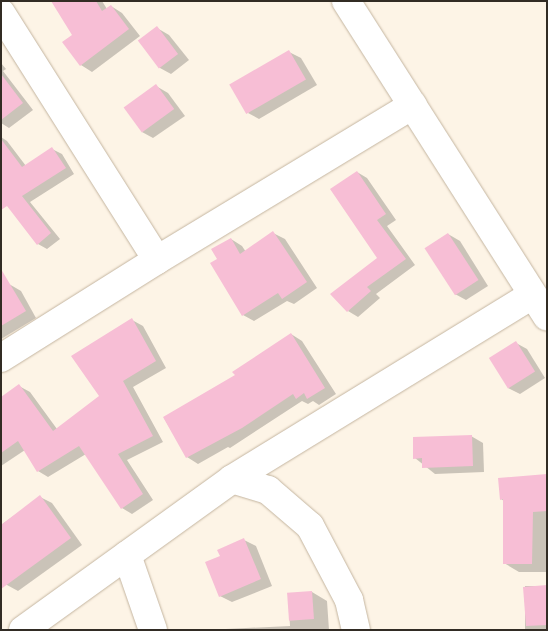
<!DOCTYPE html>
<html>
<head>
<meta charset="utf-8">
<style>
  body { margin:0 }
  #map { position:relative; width:548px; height:631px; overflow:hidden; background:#fdf4e6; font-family:Cabin,sans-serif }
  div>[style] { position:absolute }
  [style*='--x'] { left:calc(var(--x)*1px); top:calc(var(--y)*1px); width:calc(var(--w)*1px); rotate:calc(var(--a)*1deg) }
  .shadow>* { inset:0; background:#0003; transform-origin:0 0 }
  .building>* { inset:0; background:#f7bed5; transform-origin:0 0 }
  .roads { filter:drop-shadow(0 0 1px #c4b5a0) drop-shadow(0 0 1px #c4b5a0) }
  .minor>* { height:28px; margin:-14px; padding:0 14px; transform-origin:14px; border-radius:14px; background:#fff }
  span { translate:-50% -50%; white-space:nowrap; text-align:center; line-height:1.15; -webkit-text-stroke:4.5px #fff; paint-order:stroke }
  .frame { position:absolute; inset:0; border:2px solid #322c24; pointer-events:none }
</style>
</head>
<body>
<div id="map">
  <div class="shadow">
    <i style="clip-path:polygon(52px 1px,102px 1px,107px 9px,111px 6px,122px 13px,140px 36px,92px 72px,81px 65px,73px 35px)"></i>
    <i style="clip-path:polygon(157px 28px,169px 35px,189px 60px,171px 74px,160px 68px,140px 42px)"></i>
    <i style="clip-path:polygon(289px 52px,301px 58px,317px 85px,259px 119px,248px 113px)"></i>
    <i style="clip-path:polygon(1px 63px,6px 69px,3px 71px,33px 110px,9px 128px,1px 123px)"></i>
    <i style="clip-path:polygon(156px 86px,168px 93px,185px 116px,153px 138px,142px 132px)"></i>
    <i style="clip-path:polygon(1px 137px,7px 141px,26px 166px,52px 149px,62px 154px,74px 174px,30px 202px,60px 239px,47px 249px,38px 244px,1px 195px)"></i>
    <i style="clip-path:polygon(357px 172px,367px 178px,396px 220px,387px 226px,415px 265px,376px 294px,380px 298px,358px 317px,348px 311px,379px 258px)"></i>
    <i style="clip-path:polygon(273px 233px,285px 239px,317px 288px,294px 304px,287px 301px,254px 321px,243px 315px,219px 260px,231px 239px,242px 246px,246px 252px)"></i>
    <i style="clip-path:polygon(448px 234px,460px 241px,488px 286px,466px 300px,455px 294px)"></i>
    <i style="clip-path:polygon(9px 284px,21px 291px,36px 318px,1px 339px,1px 289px)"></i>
    <i style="clip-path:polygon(132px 320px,143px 326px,166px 368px,133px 387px,163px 442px,127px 460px,153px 500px,132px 514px,122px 508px,86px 454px,48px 477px,38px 471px,25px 450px,1px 466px,1px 399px,19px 386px,30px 392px,57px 429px,101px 396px)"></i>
    <i style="clip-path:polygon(291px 334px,302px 341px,336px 394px,319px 405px,313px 401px,308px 404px,302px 401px,230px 448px,228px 447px,198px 464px,187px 457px,164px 418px,236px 376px)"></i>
    <i style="clip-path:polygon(516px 343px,527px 349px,545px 378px,520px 394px,508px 388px)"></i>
    <i style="clip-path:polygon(471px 436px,483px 443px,484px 472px,435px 474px,415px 458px)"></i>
    <i style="clip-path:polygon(547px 475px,547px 572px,519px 572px,504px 563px,504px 501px,501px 499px)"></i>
    <i style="clip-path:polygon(40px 497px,52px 503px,82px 545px,18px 591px,7px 585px,1px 577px,1px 525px)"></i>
    <i style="clip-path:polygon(244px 540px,256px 546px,272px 586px,232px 602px,220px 596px,221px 557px)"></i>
    <i style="left:547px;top:586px;width:44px;height:22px;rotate:90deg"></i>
    <i style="clip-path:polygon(312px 592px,327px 601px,329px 630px,205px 630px,290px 626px,288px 594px)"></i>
  </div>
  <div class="building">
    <i style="clip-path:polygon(51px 1px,96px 1px,102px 11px,111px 5px,129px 29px,80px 66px,62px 42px,72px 35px)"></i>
    <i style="left:157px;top:26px;width:35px;height:24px;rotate:53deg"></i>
    <i style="left:289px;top:50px;width:34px;height:69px;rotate:60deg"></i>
    <i style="clip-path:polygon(1px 74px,23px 103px,1px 120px)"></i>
    <i style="left:156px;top:84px;width:31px;height:40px;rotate:54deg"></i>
    <i style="clip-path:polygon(1px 139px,22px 167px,52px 147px,66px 168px,22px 196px,51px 233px,37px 245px,7px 206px,1px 210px)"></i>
    <i style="clip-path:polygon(357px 171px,386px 214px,377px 220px,406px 259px,367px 287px,371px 291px,347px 312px,330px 294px,377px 258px,330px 189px)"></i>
    <i style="clip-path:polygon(273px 231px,307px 282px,282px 299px,278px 293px,242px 316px,210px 263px,217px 259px,211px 249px,231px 238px,240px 254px)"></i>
    <i style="left:448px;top:233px;width:56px;height:28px;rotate:57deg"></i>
    <i style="clip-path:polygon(1px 269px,26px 311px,1px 326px)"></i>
    <i style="clip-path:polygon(132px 318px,156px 361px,123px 381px,153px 436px,118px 454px,143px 494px,121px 509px,79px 446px,37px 472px,18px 441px,1px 453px,1px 397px,19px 384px,53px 431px,99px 396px,71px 356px)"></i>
    <i style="clip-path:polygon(291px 333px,325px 388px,307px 399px,304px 393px,296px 399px,293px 394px,242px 428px,186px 458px,163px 417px,235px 375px,232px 372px)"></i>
    <i style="left:516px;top:341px;width:36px;height:32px;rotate:58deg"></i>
    <i style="clip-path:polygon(472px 435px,473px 466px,422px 468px,422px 458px,413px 459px,413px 437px)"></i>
    <i style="clip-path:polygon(547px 474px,547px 511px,533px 512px,532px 564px,503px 564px,503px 499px,500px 500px,498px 478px)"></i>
    <i style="clip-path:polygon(40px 495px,71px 538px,1px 589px,1px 525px)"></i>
    <i style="clip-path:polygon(244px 538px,261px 579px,219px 597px,205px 562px,220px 556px,217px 550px)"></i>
    <i style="clip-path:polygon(547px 585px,547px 625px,526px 626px,523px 587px)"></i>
    <i style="left:312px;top:591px;width:28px;height:25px;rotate:86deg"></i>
  </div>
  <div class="roads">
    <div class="minor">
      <i style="--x:346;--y:1;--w:374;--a:57.5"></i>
      <i style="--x:1;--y:13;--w:292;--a:57.7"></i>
      <i style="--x:1;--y:358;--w:184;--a:-32.1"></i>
      <i style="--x:157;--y:260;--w:299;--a:-31.2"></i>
      <i style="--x:232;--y:479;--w:38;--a:17"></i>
      <i style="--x:268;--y:490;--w:55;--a:40.6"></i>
      <i style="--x:310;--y:526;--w:84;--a:62.2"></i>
      <i style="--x:349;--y:600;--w:31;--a:77"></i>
      <i style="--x:127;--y:555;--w:79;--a:70.9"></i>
      <i style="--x:23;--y:630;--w:258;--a:-35.8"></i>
      <i style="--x:232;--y:479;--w:352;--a:-31.5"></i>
    </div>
  </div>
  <div class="frame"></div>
</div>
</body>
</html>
